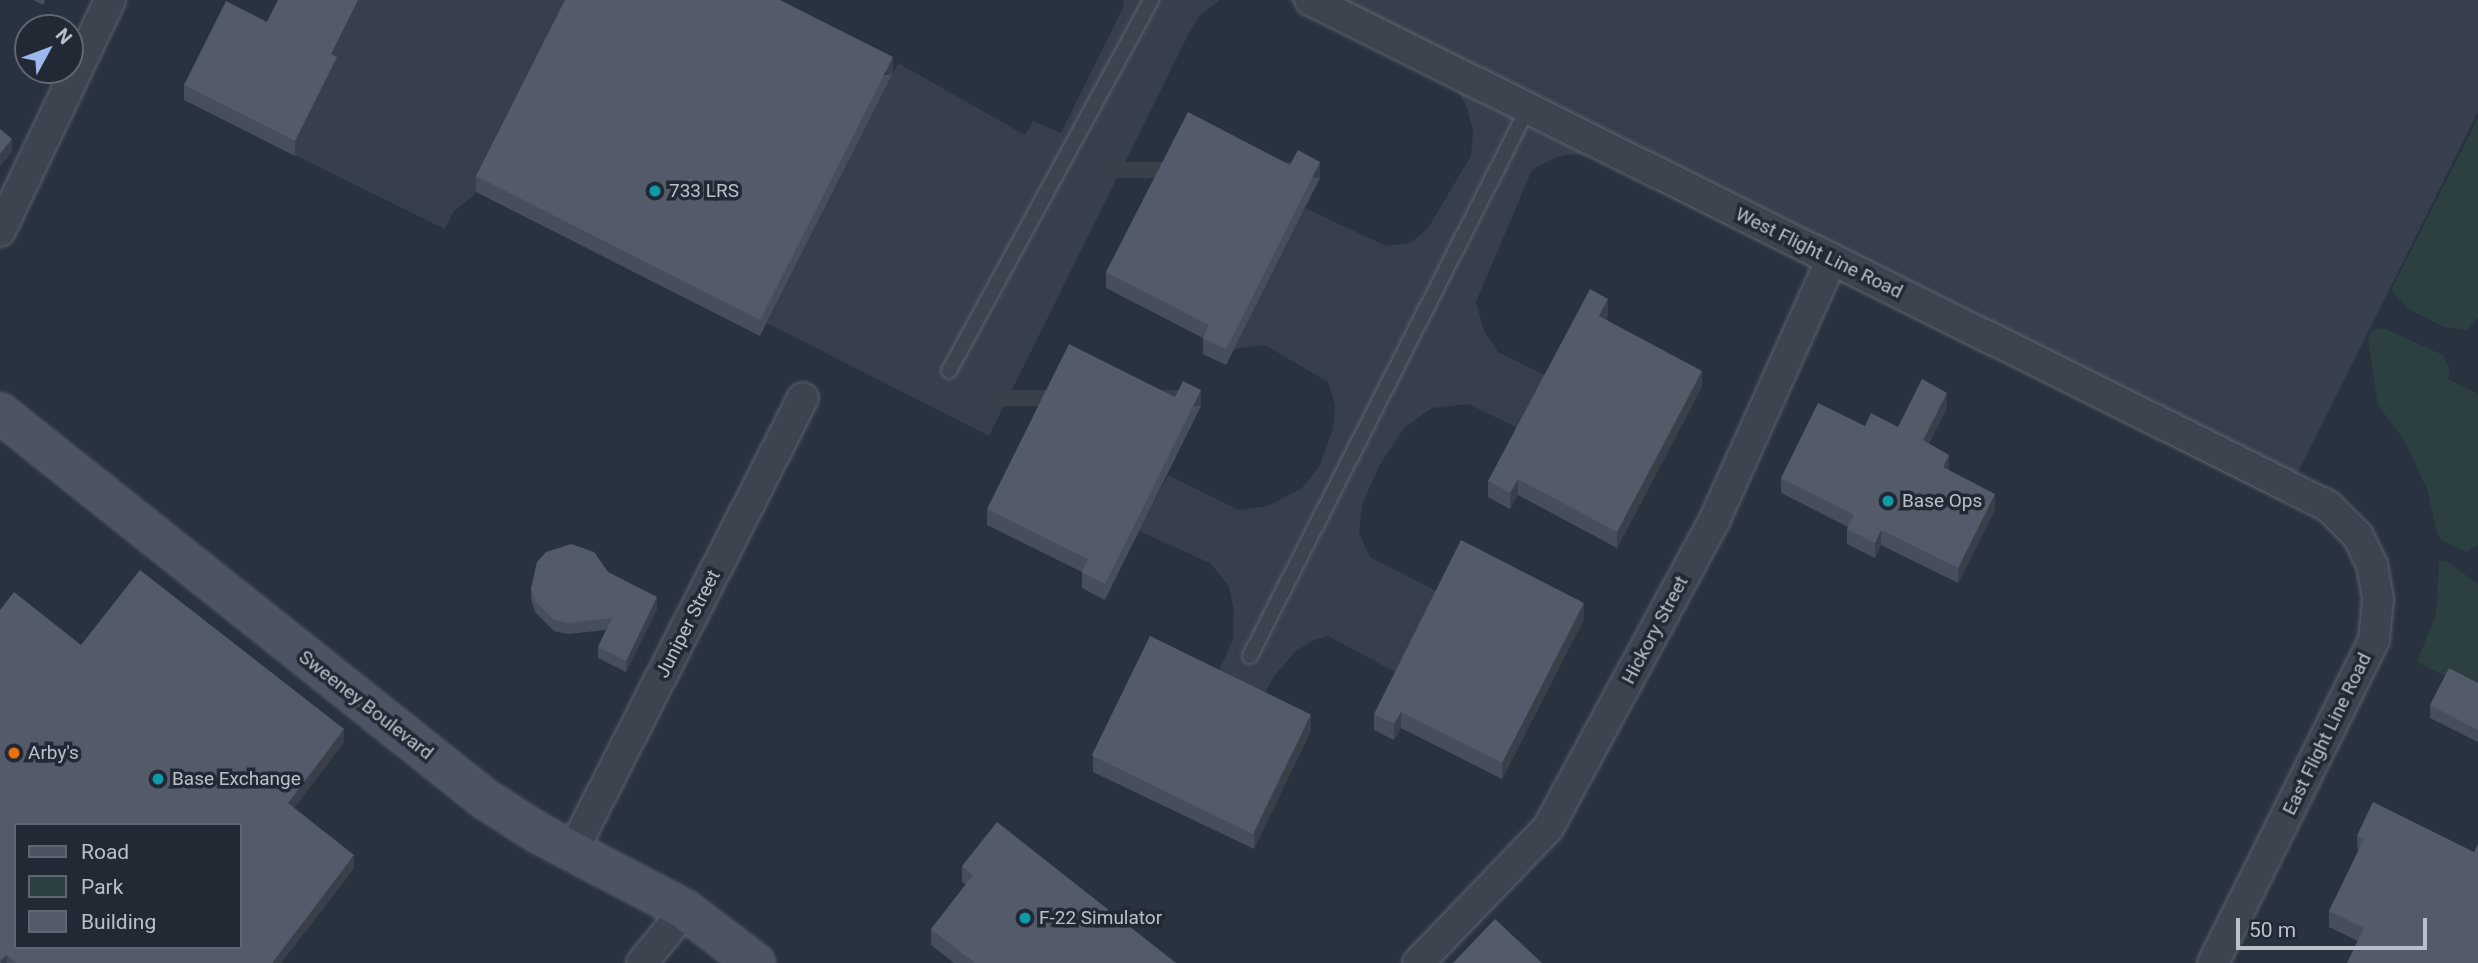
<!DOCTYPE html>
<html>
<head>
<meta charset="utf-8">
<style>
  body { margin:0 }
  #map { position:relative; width:2478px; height:963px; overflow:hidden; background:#29323f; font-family:Roboto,sans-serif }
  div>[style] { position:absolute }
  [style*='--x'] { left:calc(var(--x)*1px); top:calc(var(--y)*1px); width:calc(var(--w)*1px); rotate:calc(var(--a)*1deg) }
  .airport>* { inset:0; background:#373f4c }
  .green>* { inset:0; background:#2c3f41 }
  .roads { filter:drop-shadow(0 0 2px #5b626d) drop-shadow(0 0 2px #5b626d) }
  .lane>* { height:14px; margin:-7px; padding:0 7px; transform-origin:7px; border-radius:7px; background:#3d444f }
  .street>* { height:30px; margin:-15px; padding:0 15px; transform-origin:15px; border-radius:15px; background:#3d444f }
  .secondary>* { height:38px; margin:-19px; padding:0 19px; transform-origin:19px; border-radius:19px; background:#4c5362 }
  .wall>* { inset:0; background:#474e5b }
  .shaded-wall>* { inset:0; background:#3a404a; transform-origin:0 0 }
  .building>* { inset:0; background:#535b6a; transform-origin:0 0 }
  .dots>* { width:19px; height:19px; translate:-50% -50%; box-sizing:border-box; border:4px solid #222935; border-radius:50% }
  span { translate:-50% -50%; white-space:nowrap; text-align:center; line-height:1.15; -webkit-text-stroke:7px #222935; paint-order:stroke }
  .poi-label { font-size:19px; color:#bac0ca }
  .left { translate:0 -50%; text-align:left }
  .street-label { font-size:19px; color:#bac0ca }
  .legend { position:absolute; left:14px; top:823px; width:228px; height:126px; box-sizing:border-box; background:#222935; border:2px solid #5f6571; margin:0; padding:9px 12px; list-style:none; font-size:21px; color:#bac0ca }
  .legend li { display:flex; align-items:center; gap:14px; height:35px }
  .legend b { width:35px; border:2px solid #5f6571 }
  .north { position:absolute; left:14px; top:14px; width:70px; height:70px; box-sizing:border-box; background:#222935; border:2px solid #5f6571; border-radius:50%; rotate:49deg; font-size:19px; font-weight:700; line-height:28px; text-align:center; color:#bac0ca }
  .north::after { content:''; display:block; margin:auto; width:24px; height:32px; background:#9cb9ed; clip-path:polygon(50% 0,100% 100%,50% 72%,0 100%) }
  .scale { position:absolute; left:2236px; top:918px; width:191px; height:32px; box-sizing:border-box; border:4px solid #bac0ca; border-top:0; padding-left:9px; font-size:21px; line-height:24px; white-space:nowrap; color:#bac0ca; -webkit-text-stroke:5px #222935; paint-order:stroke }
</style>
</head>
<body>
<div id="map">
  <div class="airport">
    <i style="clip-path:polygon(327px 0,573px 0,474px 195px,454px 211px,445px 229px,258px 137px)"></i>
    <i style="clip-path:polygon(1123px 0,1220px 0,1200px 15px,1188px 35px,989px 436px,767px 323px,898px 63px,1025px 135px,1033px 121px,1061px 133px,1124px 6px)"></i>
    <i style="clip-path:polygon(1287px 0,2478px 0,2478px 112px,2283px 502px,1586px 154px,1564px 155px,1548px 161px,1532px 170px,1476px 302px,1484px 331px,1498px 352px,1551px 378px,1524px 431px,1468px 404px,1432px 408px,1404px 428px,1379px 466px,1362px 505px,1359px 533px,1370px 557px,1442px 594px,1401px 675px,1328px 636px,1314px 640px,1296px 651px,1275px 675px,1258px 705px,1214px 683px,1233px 639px,1234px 612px,1229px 586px,1210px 563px,1139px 531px,1168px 475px,1239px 510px,1268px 506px,1301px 489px,1319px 467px,1333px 429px,1335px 405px,1328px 382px,1265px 345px,1234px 349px,1305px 208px,1386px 246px,1411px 243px,1428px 228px,1471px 156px,1473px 131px,1467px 108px,1457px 88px)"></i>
  </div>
  <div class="green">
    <i style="clip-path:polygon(2478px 118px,2478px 318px,2467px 330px,2444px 327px,2408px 309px,2391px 290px)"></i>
    <i style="clip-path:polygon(2383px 328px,2443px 355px,2450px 369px,2448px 379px,2478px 394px,2478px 545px,2467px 552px,2442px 541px,2437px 533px,2427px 489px,2405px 442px,2378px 405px,2368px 340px,2372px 330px)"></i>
    <i style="clip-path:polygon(2439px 561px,2447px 561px,2478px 584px,2478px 693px,2417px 662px,2436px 614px)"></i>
  </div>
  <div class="roads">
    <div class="lane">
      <i style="--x:949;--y:371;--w:422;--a:-61.4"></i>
      <i style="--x:1250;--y:656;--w:614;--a:-63.1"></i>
    </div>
    <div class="street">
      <i style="--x:1310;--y:0;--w:1137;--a:26.43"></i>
      <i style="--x:2328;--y:506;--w:42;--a:45"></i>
      <i style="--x:2358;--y:536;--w:32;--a:64"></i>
      <i style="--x:2372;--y:565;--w:35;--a:80"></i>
      <i style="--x:2378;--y:599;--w:41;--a:95.6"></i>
      <i style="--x:2374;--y:640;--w:361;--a:116.5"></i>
      <i style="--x:0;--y:231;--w:256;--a:-64.5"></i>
      <i style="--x:573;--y:850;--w:507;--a:-63.03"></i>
      <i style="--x:642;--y:963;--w:68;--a:-50.9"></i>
      <i style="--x:1418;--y:963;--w:187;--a:-46.1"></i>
      <i style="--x:1548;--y:828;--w:351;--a:-61.6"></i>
      <i style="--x:1715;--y:519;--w:285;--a:-65.8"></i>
    </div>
    <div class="secondary">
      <i style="--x:0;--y:413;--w:620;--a:38.52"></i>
      <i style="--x:485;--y:799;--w:63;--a:32.7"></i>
      <i style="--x:538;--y:833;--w:166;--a:27.6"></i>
      <i style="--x:685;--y:910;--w:88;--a:37.1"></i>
    </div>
  </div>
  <div class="wall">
    <i style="clip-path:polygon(33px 0,45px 0,43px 5px)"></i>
    <i style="clip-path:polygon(278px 0,365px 0,337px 57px,337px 72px,295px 156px,184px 100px,184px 85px,267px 22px)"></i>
    <i style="clip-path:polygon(893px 73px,760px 336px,476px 192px,476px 176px)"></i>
    <i style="clip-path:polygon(1290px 165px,1320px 178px,1226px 365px,1203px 354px,1203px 338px,1106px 288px,1106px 272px)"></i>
    <i style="clip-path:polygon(1608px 315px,1606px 319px,1702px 387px,1617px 548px,1518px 495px,1510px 509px,1488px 497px,1488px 481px)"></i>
    <i style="clip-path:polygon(1175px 397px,1201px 406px,1105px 600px,1082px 588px,1082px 572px,987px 525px,987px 509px)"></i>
    <i style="clip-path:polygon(1947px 408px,1929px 443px,1949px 470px,1995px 509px,1958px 583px,1881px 545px,1875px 558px,1847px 544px,1847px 529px,1848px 527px,1781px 493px,1781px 478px,1865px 426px,1898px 427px)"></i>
    <i style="clip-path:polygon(608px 572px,657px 609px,626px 672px,598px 658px,598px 647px,606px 630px,568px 634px,554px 631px,535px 612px,531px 599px,531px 588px)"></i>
    <i style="clip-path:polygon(0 610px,81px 645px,344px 742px,294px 808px,354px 868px,281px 963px,0 963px)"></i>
    <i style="clip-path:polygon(1584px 619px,1502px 779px,1401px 728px,1394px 740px,1374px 730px,1374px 714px)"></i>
    <i style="clip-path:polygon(2478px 683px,2478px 742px,2430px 718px,2430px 705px)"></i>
    <i style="clip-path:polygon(1311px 730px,1254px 849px,1093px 772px,1093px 756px)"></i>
    <i style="clip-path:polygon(2373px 802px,2478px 963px,2358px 941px,2329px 927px,2329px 911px,2358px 852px,2357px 836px)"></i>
    <i style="clip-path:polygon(962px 866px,1176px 963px,954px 963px,931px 945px,931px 929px,966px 885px,962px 882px)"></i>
  </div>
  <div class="shaded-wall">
    <i style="clip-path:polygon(358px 0,365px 0,337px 57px,337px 72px,295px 156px,295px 141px,331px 54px)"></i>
    <i style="left:893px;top:57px;width:16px;height:295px;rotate:90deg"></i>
    <i style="clip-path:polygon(12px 139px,12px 152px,0 166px,0 154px)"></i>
    <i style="left:1320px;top:162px;width:16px;height:209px;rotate:90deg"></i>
    <i style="clip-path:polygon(1608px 299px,1608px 315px,1599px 332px,1599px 316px)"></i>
    <i style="clip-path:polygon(1702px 371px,1702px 387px,1617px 548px,1617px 532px)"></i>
    <i style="left:1201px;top:390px;width:16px;height:216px;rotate:90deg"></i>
    <i style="clip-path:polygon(1947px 393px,1947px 408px,1923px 455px,1923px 440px)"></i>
    <i style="clip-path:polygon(1949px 455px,1949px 470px,1943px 467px)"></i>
    <i style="clip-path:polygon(1518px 479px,1518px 495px,1510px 509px,1510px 493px)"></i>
    <i style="clip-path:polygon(1995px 494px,1995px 509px,1958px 583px,1958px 568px)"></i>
    <i style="clip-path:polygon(1881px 530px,1881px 545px,1875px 558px,1875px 543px)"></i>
    <i style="clip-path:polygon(657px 597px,657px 609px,626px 672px,626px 661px)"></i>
    <i style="clip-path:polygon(1584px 603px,1584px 619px,1502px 779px,1502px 763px)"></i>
    <i style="clip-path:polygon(1401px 712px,1401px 728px,1394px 740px,1394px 724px)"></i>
    <i style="clip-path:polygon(1311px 714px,1311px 730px,1254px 849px,1254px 833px)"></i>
    <i style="clip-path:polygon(344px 729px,344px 742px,288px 816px,288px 803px)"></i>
    <i style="clip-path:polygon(354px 855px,354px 868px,281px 963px,272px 963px)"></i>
    <i style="clip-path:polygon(7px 955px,7px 963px,1px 963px,1px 960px)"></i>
  </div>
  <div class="building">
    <i style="clip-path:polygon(278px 0,358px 0,331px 54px,337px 57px,295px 141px,184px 85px,226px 1px,267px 22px)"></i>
    <i style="clip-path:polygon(565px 0,780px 0,893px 57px,760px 320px,476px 176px)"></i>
    <i style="clip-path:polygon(1188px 112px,1290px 165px,1298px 150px,1320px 162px,1226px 349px,1203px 338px,1209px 325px,1106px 272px)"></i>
    <i style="clip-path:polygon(0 129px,12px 139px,0 154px)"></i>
    <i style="clip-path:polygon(1590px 289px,1608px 299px,1599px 316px,1702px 371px,1617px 532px,1518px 479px,1510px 493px,1488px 481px)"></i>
    <i style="clip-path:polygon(1069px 344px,1175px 397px,1183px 381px,1201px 390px,1105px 584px,1082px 572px,1088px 559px,987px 509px)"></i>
    <i style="clip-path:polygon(1922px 379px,1947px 393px,1923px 440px,1949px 455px,1943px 467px,1995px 494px,1958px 568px,1881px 530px,1875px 543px,1847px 529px,1854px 515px,1781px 478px,1818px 403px,1865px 426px,1871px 413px,1898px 427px)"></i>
    <i style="clip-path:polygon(1461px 540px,1584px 603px,1502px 763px,1401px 712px,1394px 724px,1374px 714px)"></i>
    <i style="clip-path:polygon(571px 544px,594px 552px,608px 572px,657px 597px,626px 661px,598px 647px,612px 618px,568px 623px,554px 620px,535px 601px,531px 588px,537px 562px,546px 552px)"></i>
    <i style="clip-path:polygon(evenodd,140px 570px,344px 729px,288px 803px,354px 855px,272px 963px,17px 963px,7px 955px,1px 960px,0 959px,0 610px,14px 592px,81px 645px,140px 570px,16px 825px,240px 825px,240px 947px,16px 947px,16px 825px)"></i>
    <i style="left:1150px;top:636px;width:179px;height:133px;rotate:26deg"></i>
    <i style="clip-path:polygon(2449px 668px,2478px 683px,2478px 730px,2430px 705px)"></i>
    <i style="clip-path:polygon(2373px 802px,2474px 852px,2478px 844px,2478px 963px,2347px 963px,2364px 928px,2329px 911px,2364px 839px,2357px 836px)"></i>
    <i style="clip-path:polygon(997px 822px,1176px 963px,975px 963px,931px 929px,973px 875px,962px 866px)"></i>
    <i style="clip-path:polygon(1495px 919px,1542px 963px,1453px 963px)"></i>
  </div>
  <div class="dots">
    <i style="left:655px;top:191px;background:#0f9aa8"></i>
    <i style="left:1888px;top:501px;background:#0f9aa8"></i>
    <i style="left:14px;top:753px;background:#e8710a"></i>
    <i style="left:158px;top:779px;background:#0f9aa8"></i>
    <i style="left:1025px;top:918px;background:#0f9aa8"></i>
  </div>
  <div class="poi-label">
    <span class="left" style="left:669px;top:191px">733 LRS</span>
    <span class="left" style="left:1902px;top:501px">Base Ops</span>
    <span class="left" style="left:28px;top:753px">Arby's</span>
    <span class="left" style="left:172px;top:779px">Base Exchange</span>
    <span class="left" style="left:1039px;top:918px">F-22 Simulator</span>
  </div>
  <div class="street-label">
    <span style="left:1819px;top:253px;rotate:26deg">West Flight Line Road</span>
    <span style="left:688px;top:624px;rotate:-63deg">Juniper Street</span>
    <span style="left:1655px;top:630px;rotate:-62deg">Hickory Street</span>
    <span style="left:366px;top:705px;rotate:38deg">Sweeney Boulevard</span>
    <span style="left:2327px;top:734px;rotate:-64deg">East Flight Line Road</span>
  </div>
  <ul class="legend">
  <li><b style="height:9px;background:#4c5362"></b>Road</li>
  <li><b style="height:19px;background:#2c3f41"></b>Park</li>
  <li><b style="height:19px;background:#535b6a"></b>Building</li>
  </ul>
  <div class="north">N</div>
  <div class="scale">50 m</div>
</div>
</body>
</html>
